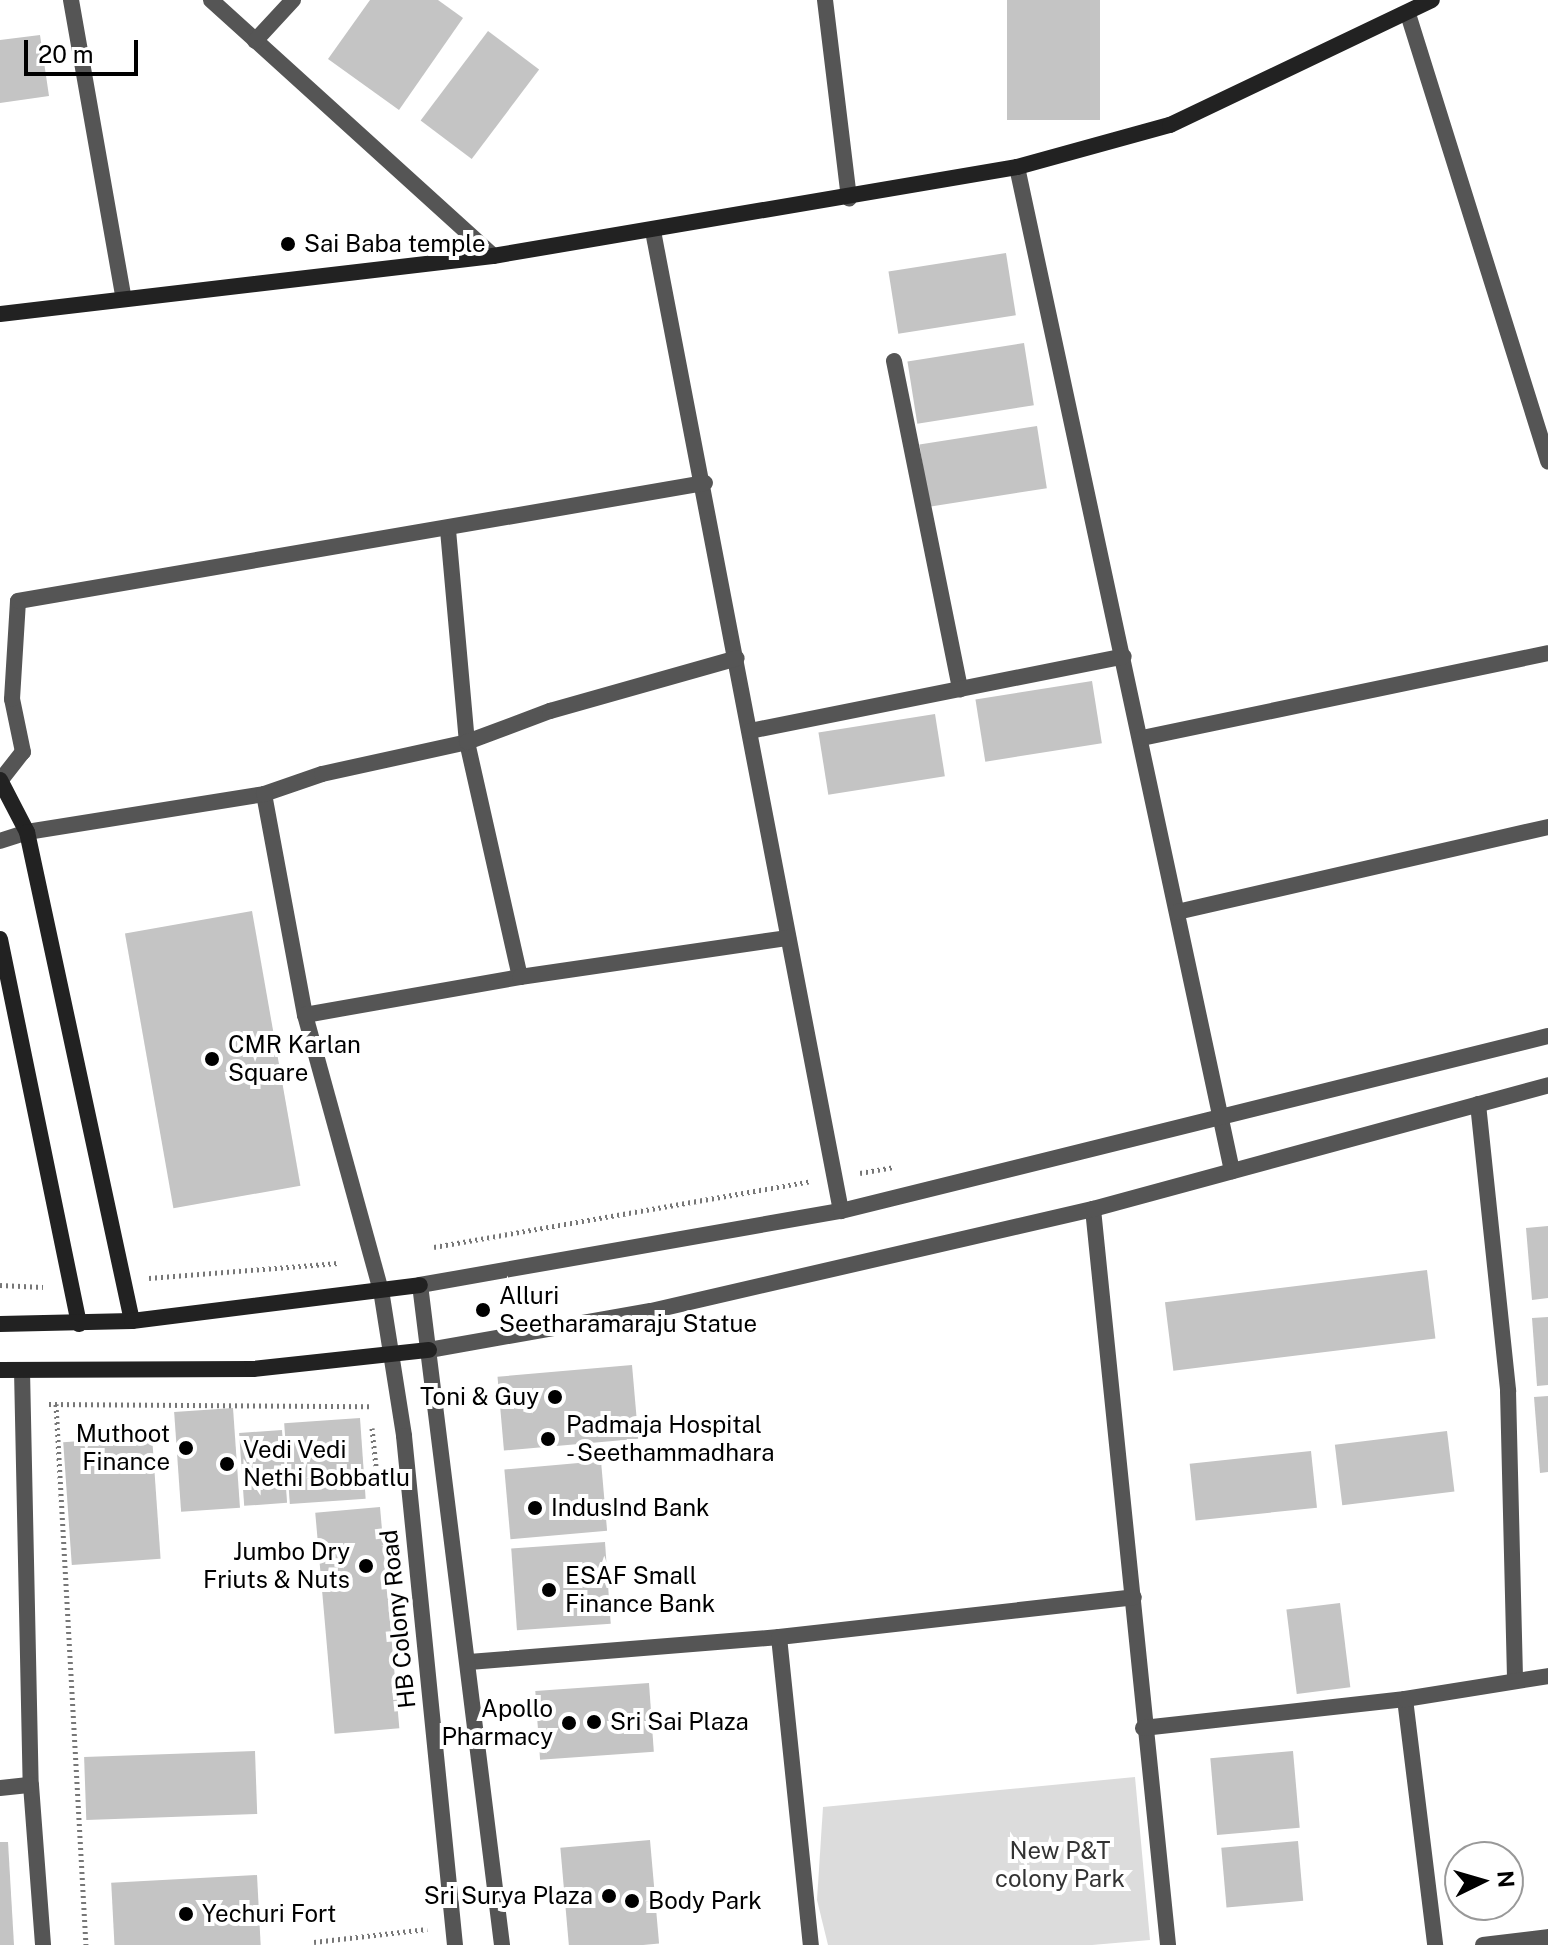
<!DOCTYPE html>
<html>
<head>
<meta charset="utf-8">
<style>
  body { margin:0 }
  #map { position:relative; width:1548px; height:1945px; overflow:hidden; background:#fff; font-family:"Public Sans",sans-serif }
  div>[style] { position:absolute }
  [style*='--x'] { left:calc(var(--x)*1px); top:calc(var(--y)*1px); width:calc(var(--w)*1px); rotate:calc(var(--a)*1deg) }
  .green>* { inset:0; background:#dcdcdc }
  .building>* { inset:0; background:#c4c4c4; transform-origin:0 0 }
  .path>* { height:5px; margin-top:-2.5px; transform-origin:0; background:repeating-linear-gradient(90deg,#777 0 2px,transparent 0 6px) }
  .minor>* { height:16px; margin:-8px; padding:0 8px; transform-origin:8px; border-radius:8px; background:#555 }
  .tertiary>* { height:16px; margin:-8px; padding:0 8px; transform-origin:8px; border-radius:8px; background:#555 }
  .secondary>* { height:16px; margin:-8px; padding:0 8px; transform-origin:8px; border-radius:8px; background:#222 }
  .dots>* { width:22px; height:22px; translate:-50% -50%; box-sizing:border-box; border:4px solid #fff; border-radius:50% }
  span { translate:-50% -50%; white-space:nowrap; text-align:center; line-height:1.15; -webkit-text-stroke:8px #fff; paint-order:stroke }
  .poi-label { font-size:24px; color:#000 }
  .left { translate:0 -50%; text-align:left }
  .right { translate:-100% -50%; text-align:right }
  .street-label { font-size:24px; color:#000 }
  .park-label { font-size:24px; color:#333 }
  .north { position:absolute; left:1444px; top:1841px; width:80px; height:80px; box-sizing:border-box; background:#fff; border:2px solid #999; border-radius:50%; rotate:85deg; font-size:22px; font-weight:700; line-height:32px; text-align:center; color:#000 }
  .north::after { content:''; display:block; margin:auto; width:28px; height:36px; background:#000; clip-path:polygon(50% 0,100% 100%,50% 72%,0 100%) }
  .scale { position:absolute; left:24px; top:40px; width:114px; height:36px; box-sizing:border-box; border:4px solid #000; border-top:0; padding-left:10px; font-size:24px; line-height:28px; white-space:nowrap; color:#000; -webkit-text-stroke:6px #fff; paint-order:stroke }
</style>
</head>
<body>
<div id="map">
  <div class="green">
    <i style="clip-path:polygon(1135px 1777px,1150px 1940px,1092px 1945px,828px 1945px,817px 1900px,823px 1807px)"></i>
  </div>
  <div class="building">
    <i style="clip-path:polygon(370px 0,438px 0,463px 18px,399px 110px,328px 59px)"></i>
    <i style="left:1007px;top:0;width:93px;height:120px"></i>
    <i style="left:488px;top:31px;width:64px;height:112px;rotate:37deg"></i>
    <i style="clip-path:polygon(40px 35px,49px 96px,0 103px,0 40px)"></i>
    <i style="left:1006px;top:253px;width:63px;height:119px;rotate:81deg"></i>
    <i style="left:1024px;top:343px;width:63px;height:118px;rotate:81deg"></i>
    <i style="left:1037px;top:426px;width:63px;height:119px;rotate:81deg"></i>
    <i style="left:1092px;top:681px;width:63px;height:118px;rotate:81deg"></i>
    <i style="left:935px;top:714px;width:63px;height:118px;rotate:81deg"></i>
    <i style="left:252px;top:911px;width:279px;height:129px;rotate:80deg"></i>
    <i style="clip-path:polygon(1548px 1226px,1548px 1298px,1532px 1300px,1526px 1228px)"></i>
    <i style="left:1427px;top:1270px;width:69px;height:264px;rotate:83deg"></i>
    <i style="clip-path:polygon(1548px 1317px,1548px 1385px,1537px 1386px,1532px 1318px)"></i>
    <i style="left:632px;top:1365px;width:74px;height:135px;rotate:85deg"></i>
    <i style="clip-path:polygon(1548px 1396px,1548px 1472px,1540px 1473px,1534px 1397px)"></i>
    <i style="left:233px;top:1408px;width:100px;height:59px;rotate:86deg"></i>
    <i style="left:360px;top:1418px;width:81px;height:76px;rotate:86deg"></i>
    <i style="left:282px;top:1430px;width:73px;height:43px;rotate:86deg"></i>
    <i style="left:1447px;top:1431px;width:61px;height:113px;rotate:83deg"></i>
    <i style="left:152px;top:1436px;width:123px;height:89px;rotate:86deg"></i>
    <i style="left:1311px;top:1451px;width:57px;height:122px;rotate:84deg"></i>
    <i style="left:601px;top:1461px;width:70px;height:97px;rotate:85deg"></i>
    <i style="left:380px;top:1507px;width:222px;height:65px;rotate:85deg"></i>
    <i style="left:605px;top:1542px;width:82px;height:94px;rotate:86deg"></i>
    <i style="left:1340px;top:1603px;width:85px;height:54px;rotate:83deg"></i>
    <i style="left:649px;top:1683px;width:69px;height:114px;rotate:86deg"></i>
    <i style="left:255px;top:1751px;width:63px;height:171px;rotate:88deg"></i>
    <i style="left:1293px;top:1751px;width:77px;height:83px;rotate:85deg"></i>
    <i style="left:650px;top:1840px;width:104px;height:90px;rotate:85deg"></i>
    <i style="left:1298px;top:1841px;width:60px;height:77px;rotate:85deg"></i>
    <i style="clip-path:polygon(0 1842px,8px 1842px,14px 1945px,0 1945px)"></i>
    <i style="left:257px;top:1875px;width:70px;height:146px;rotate:87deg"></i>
  </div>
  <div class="path">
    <i style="--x:860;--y:1173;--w:34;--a:-10"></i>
    <i style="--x:434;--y:1247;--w:383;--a:-9.9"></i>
    <i style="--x:149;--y:1278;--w:190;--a:-4.5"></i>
    <i style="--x:0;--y:1285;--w:43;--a:2.7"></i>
    <i style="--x:49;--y:1404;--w:320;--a:0.4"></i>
    <i style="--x:56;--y:1404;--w:542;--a:86.83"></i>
    <i style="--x:372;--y:1428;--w:38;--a:84"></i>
    <i style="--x:314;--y:1942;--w:114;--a:-6.6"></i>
  </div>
  <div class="minor">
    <i style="--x:71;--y:0;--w:301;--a:80"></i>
    <i style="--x:211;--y:0;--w:381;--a:42.2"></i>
    <i style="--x:825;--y:0;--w:200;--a:83.1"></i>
    <i style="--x:1408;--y:14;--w:469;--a:72.6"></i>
    <i style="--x:255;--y:41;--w:56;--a:-47.2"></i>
    <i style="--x:1017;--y:167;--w:1027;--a:77.91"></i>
    <i style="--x:653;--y:231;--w:998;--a:79.14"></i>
    <i style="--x:894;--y:361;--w:335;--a:78.6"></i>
    <i style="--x:448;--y:530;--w:213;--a:84.9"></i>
    <i style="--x:467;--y:742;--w:241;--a:77.3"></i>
    <i style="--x:750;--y:731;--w:381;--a:-11.3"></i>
    <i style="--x:1142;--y:738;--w:415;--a:-11.8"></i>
    <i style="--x:0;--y:781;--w:37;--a:-52"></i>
    <i style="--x:23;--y:752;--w:54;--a:-101.7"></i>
    <i style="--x:12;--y:699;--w:98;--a:-86.5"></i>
    <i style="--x:18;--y:601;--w:697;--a:-9.75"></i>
    <i style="--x:264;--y:794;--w:225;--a:79.5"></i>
    <i style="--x:305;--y:1015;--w:285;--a:74.6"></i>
    <i style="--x:0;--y:841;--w:28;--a:-18"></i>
    <i style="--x:27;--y:832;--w:240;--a:-9.1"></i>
    <i style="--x:264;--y:794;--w:61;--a:-19"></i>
    <i style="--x:322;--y:774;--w:148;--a:-12.4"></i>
    <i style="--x:467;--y:742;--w:89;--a:-20.5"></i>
    <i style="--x:550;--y:711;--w:194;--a:-15.8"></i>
    <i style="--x:1177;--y:912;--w:381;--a:-12.9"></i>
    <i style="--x:305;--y:1015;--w:218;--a:-10"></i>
    <i style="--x:520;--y:977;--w:271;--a:-8.3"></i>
    <i style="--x:1478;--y:1104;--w:289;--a:84"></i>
    <i style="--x:1508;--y:1391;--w:290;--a:88.6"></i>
    <i style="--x:1093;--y:1209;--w:740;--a:84.18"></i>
    <i style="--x:22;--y:1370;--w:415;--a:88.8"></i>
    <i style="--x:31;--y:1785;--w:160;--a:85.7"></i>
    <i style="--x:779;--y:1637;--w:310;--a:84.1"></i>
    <i style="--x:469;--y:1662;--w:311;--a:-4.6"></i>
    <i style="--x:779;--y:1637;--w:357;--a:-6.4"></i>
    <i style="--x:1405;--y:1699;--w:248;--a:83"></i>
    <i style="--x:1143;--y:1728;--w:264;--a:-6.3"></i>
    <i style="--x:1405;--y:1699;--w:145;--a:-9.1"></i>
    <i style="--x:0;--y:1788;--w:31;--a:-6"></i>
    <i style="--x:1483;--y:1945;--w:65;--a:-7"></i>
  </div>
  <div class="tertiary">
    <i style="--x:381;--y:1290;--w:148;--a:81"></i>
    <i style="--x:404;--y:1436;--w:512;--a:84.28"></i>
    <i style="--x:429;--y:1350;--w:225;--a:-10"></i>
    <i style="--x:651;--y:1311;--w:454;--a:-13"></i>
    <i style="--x:1093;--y:1209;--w:472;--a:-15.2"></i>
    <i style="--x:502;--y:1945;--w:665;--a:-97.08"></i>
    <i style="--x:420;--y:1285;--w:427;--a:-10"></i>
    <i style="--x:841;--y:1211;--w:728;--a:-13.9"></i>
  </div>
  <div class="secondary">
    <i style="--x:0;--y:314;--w:496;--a:-6.7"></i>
    <i style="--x:493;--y:256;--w:532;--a:-9.64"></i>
    <i style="--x:1017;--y:167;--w:159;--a:-15.4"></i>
    <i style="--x:1170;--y:125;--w:290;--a:-25.5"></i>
    <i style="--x:0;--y:780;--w:59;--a:62.6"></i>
    <i style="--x:27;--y:832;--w:500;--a:77.88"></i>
    <i style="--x:0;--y:939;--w:393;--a:78.4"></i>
    <i style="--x:0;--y:1324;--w:132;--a:-1.3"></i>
    <i style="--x:132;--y:1321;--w:290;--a:-7.1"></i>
    <i style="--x:0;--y:1370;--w:253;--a:-0.2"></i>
    <i style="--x:253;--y:1369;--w:177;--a:-6.2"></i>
  </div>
  <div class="dots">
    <i style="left:288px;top:244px;background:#000"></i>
    <i style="left:212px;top:1059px;background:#000"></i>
    <i style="left:483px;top:1310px;background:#000"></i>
    <i style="left:555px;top:1397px;background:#000"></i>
    <i style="left:548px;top:1439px;background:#000"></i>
    <i style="left:186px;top:1448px;background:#000"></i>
    <i style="left:227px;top:1464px;background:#000"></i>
    <i style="left:535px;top:1508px;background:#000"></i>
    <i style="left:366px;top:1566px;background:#000"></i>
    <i style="left:549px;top:1590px;background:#000"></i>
    <i style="left:594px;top:1722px;background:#000"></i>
    <i style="left:569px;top:1723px;background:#000"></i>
    <i style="left:609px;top:1896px;background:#000"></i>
    <i style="left:632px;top:1901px;background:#000"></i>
    <i style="left:186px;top:1914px;background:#000"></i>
  </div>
  <div class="poi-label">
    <span class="left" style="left:304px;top:244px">Sai Baba temple</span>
    <span class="left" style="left:228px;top:1059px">CMR Karlan<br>Square</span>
    <span class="left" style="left:499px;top:1310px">Alluri<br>Seetharamaraju Statue</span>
    <span class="right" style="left:539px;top:1397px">Toni &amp; Guy</span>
    <span class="left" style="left:566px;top:1439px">Padmaja Hospital<br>- Seethammadhara</span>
    <span class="right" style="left:170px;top:1448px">Muthoot<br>Finance</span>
    <span class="left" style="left:243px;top:1464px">Vedi Vedi<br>Nethi Bobbatlu</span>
    <span class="left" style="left:551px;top:1508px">IndusInd Bank</span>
    <span class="right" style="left:350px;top:1566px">Jumbo Dry<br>Friuts &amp; Nuts</span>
    <span class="left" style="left:565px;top:1590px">ESAF Small<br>Finance Bank</span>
    <span class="right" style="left:553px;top:1723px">Apollo<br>Pharmacy</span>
    <span class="left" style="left:610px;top:1722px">Sri Sai Plaza</span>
    <span class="right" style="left:593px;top:1896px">Sri Surya Plaza</span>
    <span class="left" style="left:648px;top:1901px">Body Park</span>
    <span class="left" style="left:202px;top:1914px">Yechuri Fort</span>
  </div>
  <div class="street-label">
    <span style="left:398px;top:1619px;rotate:-96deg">HB Colony Road</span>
  </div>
  <div class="park-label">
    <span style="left:1060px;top:1865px">New P&amp;T<br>colony Park</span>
  </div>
  <div class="north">N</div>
  <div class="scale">20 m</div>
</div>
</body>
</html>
